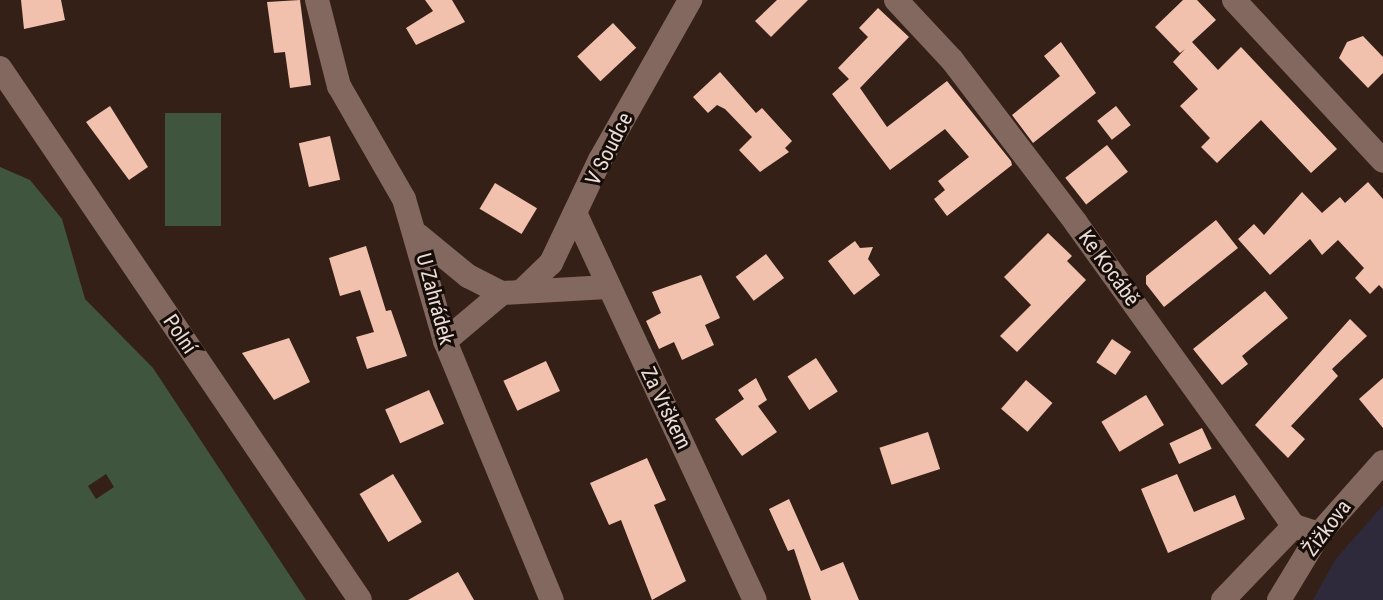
<!DOCTYPE html>
<html>
<head>
<meta charset="utf-8">
<style>
  body { margin:0 }
  #map { position:relative; width:1383px; height:600px; overflow:hidden; background:#352017; font-family:"Roboto Condensed",sans-serif }
  div>[style] { position:absolute }
  [style*='--x'] { left:calc(var(--x)*1px); top:calc(var(--y)*1px); width:calc(var(--w)*1px); rotate:calc(var(--a)*1deg) }
  .industrial>* { inset:0; background:#2e2a3b }
  .green>* { inset:0; background:#40553d; transform-origin:0 0 }
  .building>* { inset:0; background:#f2c1ae; transform-origin:0 0 }
  .minor>* { height:24px; margin:-12px; padding:0 12px; transform-origin:12px; border-radius:12px; background:#82685e }
  span { translate:-50% -50%; white-space:nowrap; text-align:center; line-height:1.15; -webkit-text-stroke:6px #160c08; paint-order:stroke }
  .street-label { font-size:21px; color:#eadbd5 }
</style>
</head>
<body>
<div id="map">
  <div class="industrial">
    <i style="clip-path:polygon(1383px 505px,1383px 600px,1313px 600px,1335px 560px)"></i>
  </div>
  <div class="green">
    <i style="left:165px;top:113px;width:56px;height:113px"></i>
    <i style="clip-path:polygon(evenodd,0 167px,30px 180px,62px 219px,85px 299px,153px 368px,306px 600px,0 600px,0 167px,106px 474px,114px 487px,96px 499px,88px 486px,106px 474px)"></i>
  </div>
  <div class="building">
    <i style="clip-path:polygon(21px 0,61px 0,65px 20px,24px 29px)"></i>
    <i style="clip-path:polygon(300px 0,311px 85px,290px 88px,285px 52px,274px 53px,267px 2px)"></i>
    <i style="clip-path:polygon(425px 0,452px 0,465px 22px,416px 45px,406px 28px,433px 11px)"></i>
    <i style="clip-path:polygon(777px 0,808px 0,771px 37px,755px 21px)"></i>
    <i style="clip-path:polygon(1183px 0,1197px 0,1216px 20px,1192px 42px,1218px 70px,1241px 47px,1337px 149px,1311px 173px,1261px 120px,1217px 163px,1201px 147px,1210px 138px,1180px 106px,1198px 89px,1173px 62px,1185px 49px,1180px 53px,1155px 27px)"></i>
    <i style="clip-path:polygon(878px 8px,909px 37px,860px 88px,887px 127px,947px 81px,1011px 161px,1012px 165px,947px 216px,934px 199px,945px 190px,938px 181px,969px 157px,945px 129px,890px 170px,832px 94px,849px 79px,838px 68px,868px 37px,859px 28px)"></i>
    <i style="left:613px;top:23px;width:34px;height:49px;rotate:47deg"></i>
    <i style="clip-path:polygon(1363px 36px,1383px 57px,1383px 73px,1368px 88px,1339px 58px,1347px 42px)"></i>
    <i style="clip-path:polygon(1061px 42px,1096px 93px,1033px 143px,1012px 115px,1060px 76px,1044px 56px)"></i>
    <i style="clip-path:polygon(720px 72px,756px 113px,762px 108px,792px 141px,785px 148px,789px 152px,760px 172px,739px 150px,752px 137px,725px 109px,717px 105px,708px 113px,693px 97px)"></i>
    <i style="clip-path:polygon(110px 106px,148px 167px,129px 180px,86px 122px)"></i>
    <i style="left:1116px;top:106px;width:24px;height:24px;rotate:52deg"></i>
    <i style="left:330px;top:136px;width:45px;height:32px;rotate:77deg"></i>
    <i style="left:1107px;top:145px;width:34px;height:53px;rotate:52deg"></i>
    <i style="clip-path:polygon(1368px 182px,1383px 199px,1383px 289px,1379px 285px,1370px 294px,1355px 278px,1364px 268px,1338px 240px,1322px 255px,1310px 239px,1270px 275px,1238px 239px,1254px 224px,1264px 235px,1302px 192px,1322px 213px,1340px 197px,1345px 203px)"></i>
    <i style="left:495px;top:183px;width:49px;height:30px;rotate:31deg"></i>
    <i style="clip-path:polygon(1216px 220px,1238px 248px,1164px 307px,1146px 284px,1146px 276px)"></i>
    <i style="clip-path:polygon(1048px 233px,1072px 256px,1067px 261px,1086px 280px,1017px 352px,1000px 336px,1031px 305px,1004px 277px)"></i>
    <i style="clip-path:polygon(855px 241px,860px 248px,873px 247px,868px 259px,880px 275px,854px 295px,828px 261px)"></i>
    <i style="clip-path:polygon(366px 246px,386px 311px,391px 310px,407px 356px,367px 369px,356px 337px,374px 332px,360px 290px,340px 296px,329px 258px)"></i>
    <i style="left:766px;top:254px;width:30px;height:38px;rotate:53deg"></i>
    <i style="clip-path:polygon(701px 275px,720px 318px,705px 325px,714px 345px,682px 360px,674px 342px,659px 349px,646px 321px,661px 313px,652px 292px)"></i>
    <i style="clip-path:polygon(1265px 291px,1288px 318px,1242px 356px,1248px 364px,1222px 385px,1193px 349px)"></i>
    <i style="clip-path:polygon(1350px 319px,1367px 336px,1332px 369px,1338px 376px,1291px 426px,1305px 439px,1288px 458px,1255px 425px)"></i>
    <i style="clip-path:polygon(289px 338px,310px 382px,274px 400px,242px 353px)"></i>
    <i style="left:1112px;top:339px;width:23px;height:28px;rotate:34deg"></i>
    <i style="left:816px;top:358px;width:40px;height:34px;rotate:57deg"></i>
    <i style="left:546px;top:361px;width:33px;height:47px;rotate:65deg"></i>
    <i style="clip-path:polygon(756px 378px,767px 400px,758px 406px,777px 432px,742px 456px,715px 419px,744px 399px,738px 390px)"></i>
    <i style="clip-path:polygon(1383px 378px,1383px 428px,1359px 399px)"></i>
    <i style="left:1026px;top:380px;width:35px;height:38px;rotate:41deg"></i>
    <i style="left:429px;top:390px;width:37px;height:48px;rotate:66deg"></i>
    <i style="left:1146px;top:395px;width:35px;height:52px;rotate:59deg"></i>
    <i style="left:1202px;top:428px;width:23px;height:36px;rotate:65deg"></i>
    <i style="left:928px;top:432px;width:39px;height:51px;rotate:72deg"></i>
    <i style="clip-path:polygon(647px 458px,666px 500px,654px 505px,686px 581px,652px 600px,621px 520px,609px 525px,590px 483px)"></i>
    <i style="left:393px;top:474px;width:56px;height:39px;rotate:59deg"></i>
    <i style="clip-path:polygon(1177px 474px,1194px 512px,1235px 495px,1245px 519px,1168px 553px,1141px 489px)"></i>
    <i style="clip-path:polygon(789px 499px,821px 571px,843px 562px,859px 600px,811px 600px,794px 549px,788px 551px,769px 509px)"></i>
    <i style="clip-path:polygon(458px 572px,474px 600px,408px 600px)"></i>
  </div>
  <div class="minor">
    <i style="--x:317;--y:0;--w:89;--a:75.7"></i>
    <i style="--x:339;--y:86;--w:130;--a:60.1"></i>
    <i style="--x:404;--y:199;--w:148;--a:73.9"></i>
    <i style="--x:445;--y:341;--w:280;--a:67.6"></i>
    <i style="--x:896;--y:0;--w:82;--a:47"></i>
    <i style="--x:952;--y:60;--w:205;--a:52.7"></i>
    <i style="--x:1076;--y:223;--w:373;--a:54.3"></i>
    <i style="--x:1294;--y:526;--w:26;--a:18"></i>
    <i style="--x:1234;--y:0;--w:219;--a:47.2"></i>
    <i style="--x:0;--y:68;--w:642;--a:55.91"></i>
    <i style="--x:577;--y:217;--w:422;--a:65.1"></i>
    <i style="--x:418;--y:235;--w:65;--a:39.4"></i>
    <i style="--x:468;--y:276;--w:38;--a:27"></i>
    <i style="--x:522;--y:291;--w:40;--a:-44"></i>
    <i style="--x:551;--y:263;--w:114;--a:-64.6"></i>
    <i style="--x:600;--y:160;--w:184;--a:-60.6"></i>
    <i style="--x:445;--y:341;--w:75;--a:-40.1"></i>
    <i style="--x:502;--y:293;--w:105;--a:-3.3"></i>
    <i style="--x:1223;--y:600;--w:103;--a:-46.2"></i>
    <i style="--x:1279;--y:600;--w:77;--a:-58.8"></i>
    <i style="--x:1319;--y:534;--w:96;--a:-48.4"></i>
  </div>
  <div class="street-label">
    <span style="left:609px;top:149px;rotate:-63deg">V Soudce</span>
    <span style="left:1109px;top:268px;rotate:54deg">Ke Kocábě</span>
    <span style="left:435px;top:299px;rotate:75deg">U Zahrádek</span>
    <span style="left:180px;top:334px;rotate:56deg">Polní</span>
    <span style="left:666px;top:408px;rotate:64deg">Za Vrškem</span>
    <span style="left:1327px;top:528px;rotate:-53deg">Žižkova</span>
  </div>
</div>
</body>
</html>
